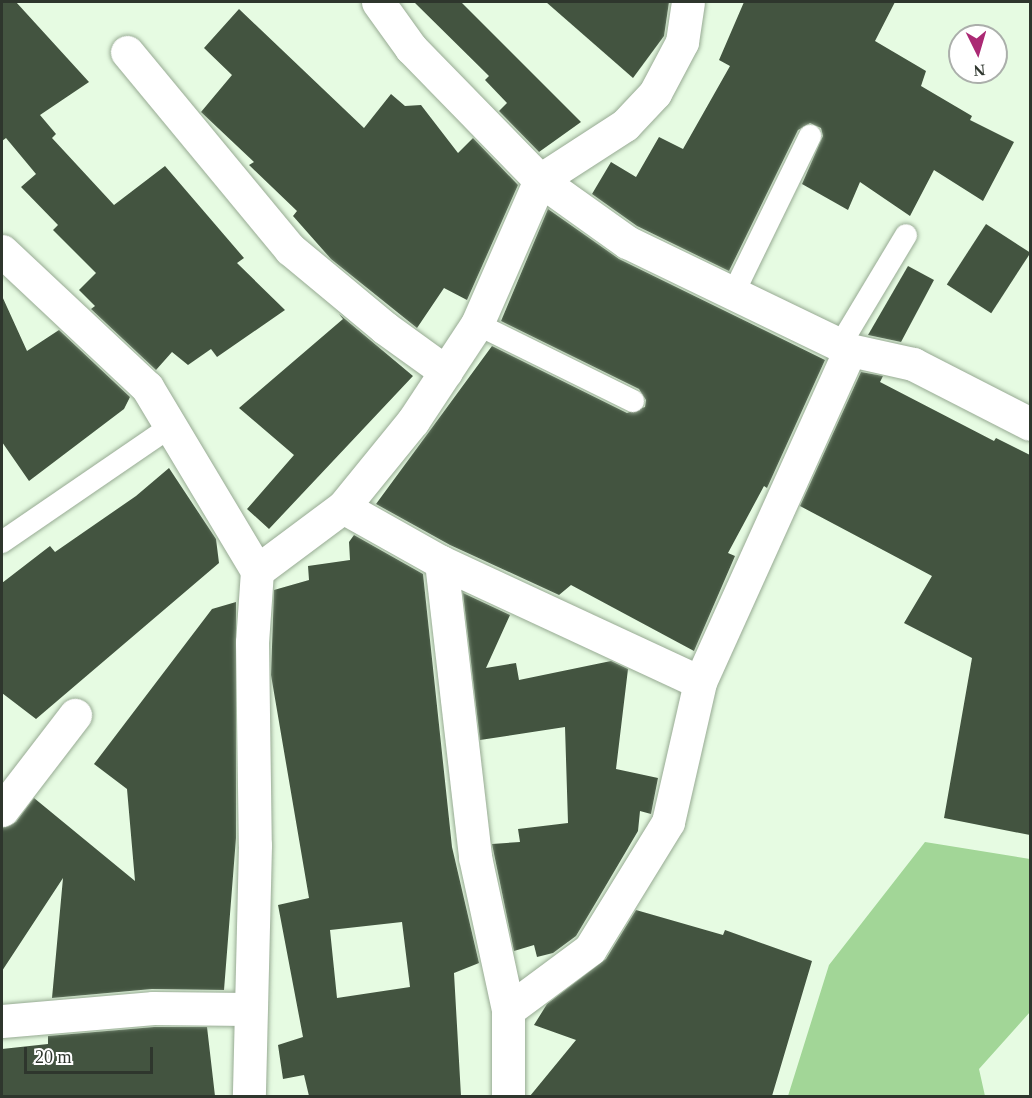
<!DOCTYPE html>
<html>
<head>
<meta charset="utf-8">
<style>
  body { margin:0 }
  #map { position:relative; width:1032px; height:1098px; overflow:hidden; background:#e6fbe2; font-family:"Times New Roman",serif }
  div>[style] { position:absolute }
  [style*='--x'] { left:calc(var(--x)*1px); top:calc(var(--y)*1px); width:calc(var(--w)*1px); rotate:calc(var(--a)*1deg) }
  .green>* { inset:0; background:#a2d697 }
  .building>* { inset:0; background:#435440; transform-origin:0 0 }
  .roads { filter:drop-shadow(0 0 2px #97aa93) drop-shadow(0 0 2px #97aa93) }
  .lane>* { height:22px; margin:-11px; padding:0 11px; transform-origin:11px; border-radius:11px; background:#fff }
  .street>* { height:33px; margin:-16.5px; padding:0 16.5px; transform-origin:16.5px; border-radius:16.5px; background:#fff }
  span { translate:-50% -50%; white-space:nowrap; text-align:center; line-height:1.15; -webkit-text-stroke:6px #fff; paint-order:stroke }
  .frame { position:absolute; inset:0; border:3px solid #2e362d; pointer-events:none }
  .north { position:absolute; left:948px; top:24px; width:60px; height:60px; box-sizing:border-box; background:#fff; border:2px solid #abafab; border-radius:50%; rotate:175deg; font-size:16px; font-weight:700; line-height:24px; text-align:center; color:#2e362d }
  .north::after { content:''; display:block; margin:auto; width:21px; height:27px; background:#ab2974; clip-path:polygon(50% 0,100% 100%,50% 72%,0 100%) }
  .scale { position:absolute; left:24px; top:1047px; width:129px; height:27px; box-sizing:border-box; border:3px solid #2e362d; border-top:0; padding-left:8px; font-size:18px; line-height:21px; white-space:nowrap; color:#2e362d; -webkit-text-stroke:4px #fff; paint-order:stroke }
</style>
</head>
<body>
<div id="map">
  <div class="green">
    <i style="clip-path:polygon(925px 842px,1030px 859px,1030px 1012px,979px 1069px,985px 1096px,788px 1096px,829px 965px)"></i>
  </div>
  <div class="building">
    <i style="clip-path:polygon(2px 2px,16px 2px,89px 82px,40px 115px,56px 134px,52px 138px,114px 205px,165px 166px,244px 258px,237px 263px,285px 310px,217px 357px,211px 349px,188px 365px,172px 352px,156px 370px,91px 309px,95px 306px,79px 290px,96px 273px,53px 230px,58px 225px,21px 187px,36px 174px,6px 138px,2px 141px)"></i>
    <i style="clip-path:polygon(414px 2px,461px 2px,581px 122px,539px 152px,499px 111px,507px 103px,485px 80px,489px 76px)"></i>
    <i style="clip-path:polygon(546px 2px,669px 2px,664px 36px,633px 78px)"></i>
    <i style="clip-path:polygon(744px 2px,895px 2px,875px 41px,926px 71px,921px 86px,972px 116px,970px 120px,1014px 142px,983px 201px,934px 170px,910px 216px,860px 182px,848px 210px,802px 184px,823px 136px,821px 128px,810px 123px,798px 130px,729px 271px,637px 226px,592px 194px,611px 162px,636px 177px,659px 137px,683px 149px,730px 66px,719px 60px)"></i>
    <i style="clip-path:polygon(239px 9px,364px 128px,391px 94px,405px 106px,421px 105px,458px 153px,473px 138px,518px 185px,467px 300px,444px 288px,417px 328px,331px 259px,293px 216px,297px 211px,249px 165px,254px 162px,201px 112px,232px 75px,204px 48px)"></i>
    <i style="clip-path:polygon(548px 209px,619px 259px,825px 360px,767px 488px,764px 486px,728px 553px,735px 556px,694px 651px,571px 585px,559px 595px,450px 545px,376px 504px,492px 346px,627px 413px,645px 407px,646px 400px,639px 389px,501px 321px)"></i>
    <i style="left:986px;top:224px;width:53px;height:72px;rotate:33deg"></i>
    <i style="clip-path:polygon(908px 266px,934px 280px,901px 342px,868px 335px)"></i>
    <i style="clip-path:polygon(2px 296px,27px 351px,59px 330px,130px 397px,124px 409px,29px 481px,2px 442px)"></i>
    <i style="clip-path:polygon(339px 314px,413px 376px,269px 529px,247px 509px,294px 455px,239px 408px,343px 319px)"></i>
    <i style="clip-path:polygon(861px 372px,883px 376px,880px 382px,994px 441px,996px 438px,1030px 455px,1030px 835px,944px 818px,972px 658px,904px 623px,932px 576px,800px 506px)"></i>
    <i style="clip-path:polygon(169px 468px,216px 539px,219px 563px,36px 719px,2px 693px,2px 583px,50px 546px,55px 552px,136px 496px)"></i>
    <i style="clip-path:polygon(evenodd,354px 535px,423px 574px,452px 847px,479px 963px,454px 973px,461px 1096px,309px 1096px,304px 1075px,283px 1079px,278px 1045px,303px 1037px,278px 905px,309px 898px,271px 675px,274px 590px,309px 580px,308px 566px,350px 560px,349px 542px,354px 535px,402px 922px,410px 987px,337px 998px,330px 930px,402px 922px)"></i>
    <i style="clip-path:polygon(463px 593px,510px 615px,486px 668px,516px 663px,519px 680px,611px 661px,628px 669px,616px 769px,658px 778px,651px 814px,640px 811px,638px 831px,598px 899px,576px 936px,553px 953px,537px 957px,534px 945px,514px 951px,492px 844px,520px 842px,518px 829px,568px 823px,565px 727px,480px 740px)"></i>
    <i style="clip-path:polygon(236px 602px,236px 838px,224px 990px,152px 989px,52px 998px,63px 878px,2px 971px,2px 828px,16px 822px,34px 798px,135px 881px,127px 789px,94px 764px,212px 609px)"></i>
    <i style="clip-path:polygon(636px 910px,723px 935px,725px 930px,812px 961px,772px 1096px,530px 1096px,576px 1040px,534px 1025px,547px 1004px,606px 959px)"></i>
    <i style="clip-path:polygon(154px 1027px,207px 1027px,215px 1096px,2px 1096px,2px 1049px,48px 1044px,48px 1036px)"></i>
  </div>
  <div class="roads">
    <div class="lane">
      <i style="--x:733;--y:294;--w:176;--a:-64"></i>
      <i style="--x:477;--y:324;--w:174;--a:26.3"></i>
      <i style="--x:840;--y:345;--w:128;--a:-59"></i>
      <i style="--x:2;--y:542;--w:204;--a:-34.4"></i>
    </div>
    <div class="street">
      <i style="--x:378;--y:2;--w:57;--a:54.3"></i>
      <i style="--x:411;--y:48;--w:185;--a:45.7"></i>
      <i style="--x:540;--y:180;--w:107;--a:35.5"></i>
      <i style="--x:627;--y:242;--w:248;--a:25.8"></i>
      <i style="--x:850;--y:350;--w:65;--a:12.5"></i>
      <i style="--x:913;--y:364;--w:131;--a:27.1"></i>
      <i style="--x:127;--y:52;--w:256;--a:50.4"></i>
      <i style="--x:290;--y:249;--w:124;--a:39.7"></i>
      <i style="--x:385;--y:328;--w:75;--a:35.8"></i>
      <i style="--x:2;--y:251;--w:199;--a:43.2"></i>
      <i style="--x:147;--y:387;--w:214;--a:59.1"></i>
      <i style="--x:257;--y:571;--w:71;--a:94"></i>
      <i style="--x:252;--y:642;--w:203;--a:89.2"></i>
      <i style="--x:255;--y:845;--w:251;--a:91.4"></i>
      <i style="--x:343;--y:507;--w:112;--a:29.3"></i>
      <i style="--x:441;--y:562;--w:297;--a:83.4"></i>
      <i style="--x:475;--y:857;--w:157;--a:77.8"></i>
      <i style="--x:508;--y:1010;--w:86;--a:90"></i>
      <i style="--x:441;--y:562;--w:285;--a:24.9"></i>
      <i style="--x:257;--y:571;--w:107;--a:-36.7"></i>
      <i style="--x:343;--y:507;--w:111;--a:-50.9"></i>
      <i style="--x:413;--y:421;--w:116;--a:-56.6"></i>
      <i style="--x:477;--y:324;--w:157;--a:-66.4"></i>
      <i style="--x:540;--y:180;--w:101;--a:-32.9"></i>
      <i style="--x:625;--y:125;--w:44;--a:-46.8"></i>
      <i style="--x:655;--y:93;--w:58;--a:-62.1"></i>
      <i style="--x:682;--y:42;--w:40;--a:-81.5"></i>
      <i style="--x:2;--y:810;--w:120;--a:-52.5"></i>
      <i style="--x:508;--y:1010;--w:102;--a:-36.6"></i>
      <i style="--x:590;--y:949;--w:149;--a:-58.4"></i>
      <i style="--x:668;--y:822;--w:144;--a:-77.1"></i>
      <i style="--x:700;--y:682;--w:364;--a:-65.7"></i>
      <i style="--x:2;--y:1021;--w:152;--a:-4.9"></i>
      <i style="--x:153;--y:1008;--w:95;--a:0.6"></i>
    </div>
  </div>
  <div class="frame"></div>
  <div class="north">N</div>
  <div class="scale">20 m</div>
</div>
</body>
</html>
